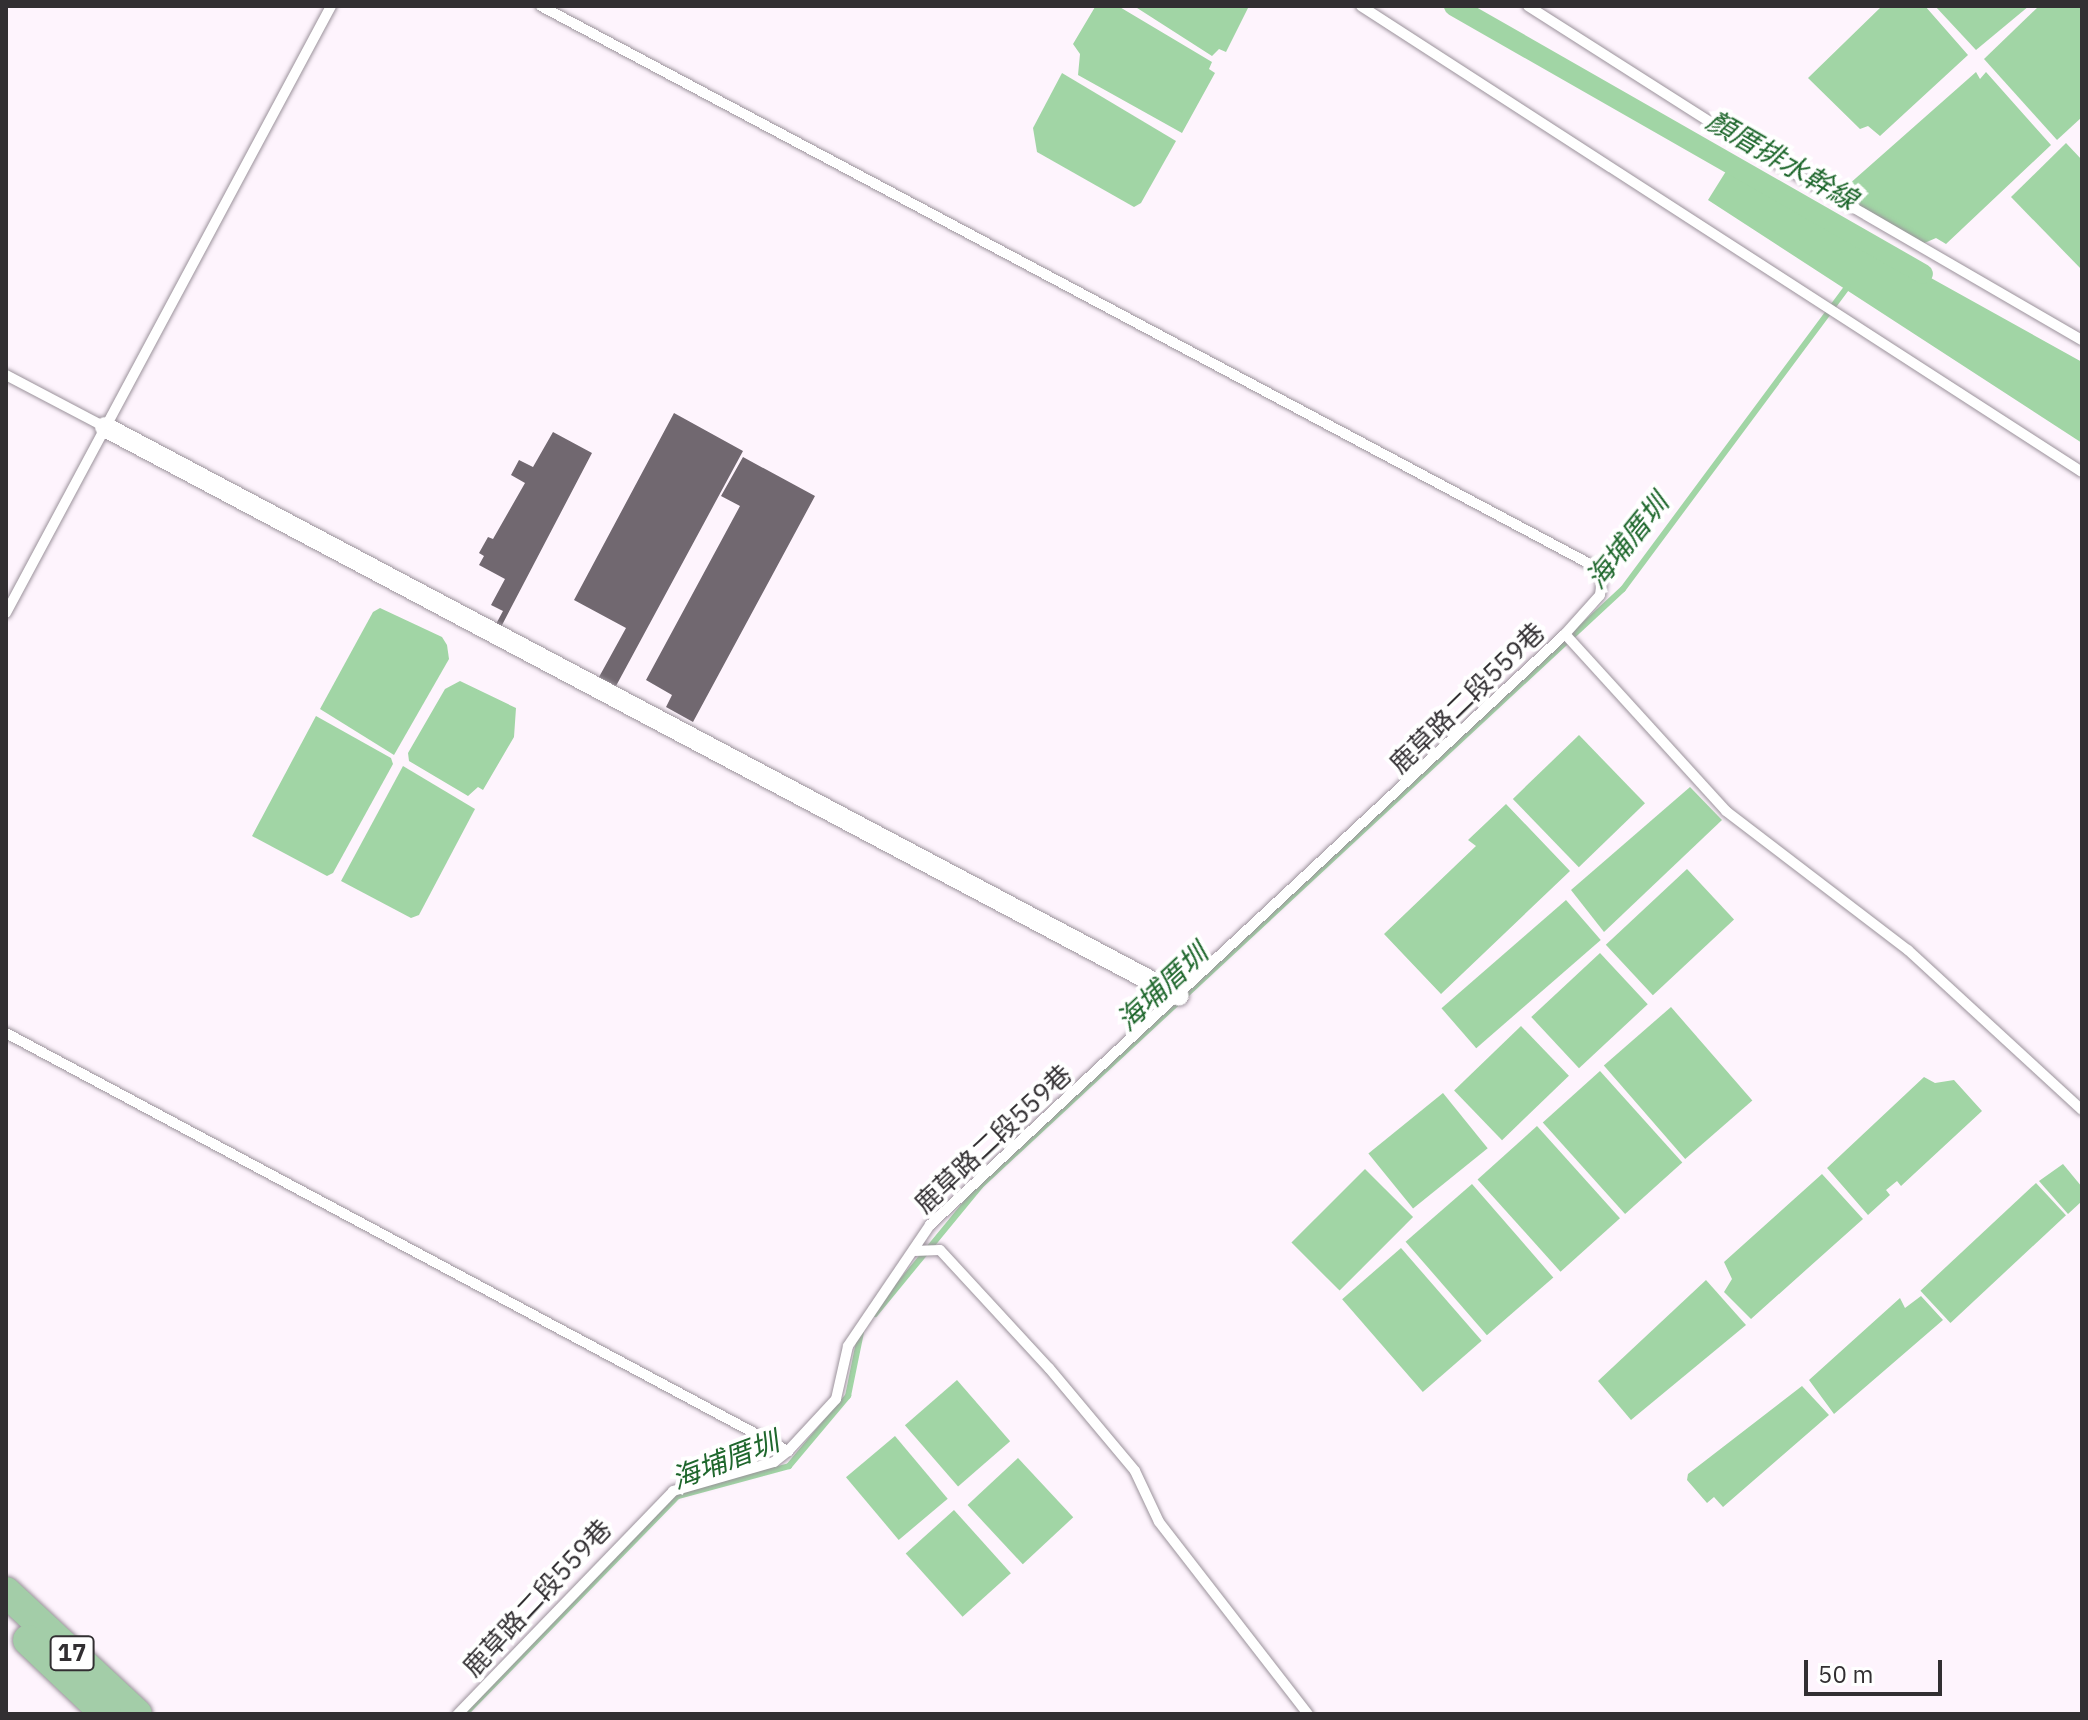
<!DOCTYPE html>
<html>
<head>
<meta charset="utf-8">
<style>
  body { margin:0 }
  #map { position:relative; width:2088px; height:1720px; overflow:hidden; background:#fef4fd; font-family:"IBM Plex Sans","Noto Sans TC",sans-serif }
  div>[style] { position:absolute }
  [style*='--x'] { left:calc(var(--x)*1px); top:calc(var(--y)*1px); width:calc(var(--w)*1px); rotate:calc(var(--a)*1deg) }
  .water>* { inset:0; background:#a1d5a5; transform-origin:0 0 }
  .stream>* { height:6px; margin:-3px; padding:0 3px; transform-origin:3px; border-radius:3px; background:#a1d5a5 }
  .canal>* { height:20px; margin:-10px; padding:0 10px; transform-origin:10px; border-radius:10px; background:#a1d5a5 }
  .building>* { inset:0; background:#716870 }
  .roads { filter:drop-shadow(0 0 2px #9b929b) drop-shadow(0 0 2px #9b929b) }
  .service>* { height:10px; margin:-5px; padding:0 5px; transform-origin:5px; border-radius:5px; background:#fff }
  .minor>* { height:20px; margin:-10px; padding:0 10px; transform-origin:10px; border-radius:10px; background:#fff }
  .primary>* { height:30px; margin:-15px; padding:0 15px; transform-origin:15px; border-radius:15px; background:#a3cda8 }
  span { translate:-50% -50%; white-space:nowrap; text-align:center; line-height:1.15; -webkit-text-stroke:8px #fff; paint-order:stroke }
  .shield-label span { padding:2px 6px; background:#fff; border:2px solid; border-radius:6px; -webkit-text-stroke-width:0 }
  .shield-label { font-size:24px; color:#322f32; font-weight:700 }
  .street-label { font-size:26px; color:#322f32 }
  .water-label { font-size:28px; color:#1e672c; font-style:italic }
  .frame { position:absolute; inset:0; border:8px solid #322f32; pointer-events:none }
  .scale { position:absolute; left:1804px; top:1660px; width:138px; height:36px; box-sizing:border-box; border:4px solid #322f32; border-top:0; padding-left:10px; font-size:24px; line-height:28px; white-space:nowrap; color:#322f32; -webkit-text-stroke:6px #fff; paint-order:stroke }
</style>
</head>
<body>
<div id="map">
  <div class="water">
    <i style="clip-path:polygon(1118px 6px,1212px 62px,1209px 69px,1215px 73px,1182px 133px,1078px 75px,1080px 54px,1073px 44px,1095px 7px)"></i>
    <i style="clip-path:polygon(1134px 6px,1249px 6px,1226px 52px,1219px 49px,1212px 56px)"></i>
    <i style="clip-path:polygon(1882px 6px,1925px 6px,1968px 55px,1880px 136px,1868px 126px,1860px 129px,1808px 78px)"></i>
    <i style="clip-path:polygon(1935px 6px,2029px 6px,1976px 50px)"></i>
    <i style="clip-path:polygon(2039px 6px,2082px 6px,2082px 117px,2057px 140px,1984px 59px)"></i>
    <i style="clip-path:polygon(1976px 72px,1980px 79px,1986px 72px,2051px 145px,1946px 244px,1936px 238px,1920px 245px,1839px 193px)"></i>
    <i style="clip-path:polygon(1062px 73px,1176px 141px,1141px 203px,1134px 207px,1037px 152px,1033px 128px)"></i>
    <i style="clip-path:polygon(2066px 143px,2082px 160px,2082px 270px,2011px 197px)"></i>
    <i style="clip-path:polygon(1733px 160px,1823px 218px,2082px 362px,2082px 443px,1708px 200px)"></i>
    <i style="clip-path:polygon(380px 608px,442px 637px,447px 645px,449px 659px,394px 755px,320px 709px,373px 612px)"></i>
    <i style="clip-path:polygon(460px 681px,516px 708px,514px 737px,483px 790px,478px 787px,468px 796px,409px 761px,408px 753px,445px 689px)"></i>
    <i style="clip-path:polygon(316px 716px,391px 758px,393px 764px,333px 873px,327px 876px,252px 836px)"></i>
    <i style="left:1579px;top:735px;width:95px;height:92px;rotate:46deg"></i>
    <i style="clip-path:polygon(403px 766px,475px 809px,419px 915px,411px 918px,341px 881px)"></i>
    <i style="clip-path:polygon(1690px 787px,1722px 820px,1604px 932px,1571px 890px)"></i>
    <i style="clip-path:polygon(1506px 804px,1570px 871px,1441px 994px,1384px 934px,1476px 846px,1468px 840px)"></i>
    <i style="left:1687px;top:869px;width:69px;height:111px;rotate:47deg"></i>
    <i style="left:1566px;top:900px;width:53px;height:165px;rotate:49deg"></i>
    <i style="left:1600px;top:953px;width:70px;height:94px;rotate:47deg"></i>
    <i style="left:1671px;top:1007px;width:124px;height:89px;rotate:49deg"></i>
    <i style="left:1521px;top:1026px;width:69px;height:93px;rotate:46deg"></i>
    <i style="left:1600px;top:1071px;width:123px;height:77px;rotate:48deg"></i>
    <i style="clip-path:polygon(1924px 1077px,1935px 1083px,1954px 1080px,1982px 1111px,1901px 1186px,1897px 1181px,1886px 1190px,1890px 1195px,1868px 1215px,1827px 1168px)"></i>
    <i style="left:1443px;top:1093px;width:71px;height:96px;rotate:51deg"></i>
    <i style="left:1537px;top:1126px;width:124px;height:80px;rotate:48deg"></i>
    <i style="clip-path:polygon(2063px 1164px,2082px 1187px,2082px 1201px,2068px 1214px,2039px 1181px)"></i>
    <i style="left:1365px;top:1169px;width:68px;height:104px;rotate:45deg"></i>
    <i style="clip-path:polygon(1822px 1174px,1863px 1219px,1751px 1319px,1724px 1292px,1732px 1279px,1724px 1262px)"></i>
    <i style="left:2036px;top:1183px;width:44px;height:158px;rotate:47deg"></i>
    <i style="left:1472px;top:1184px;width:124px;height:88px;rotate:49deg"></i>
    <i style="left:1401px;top:1248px;width:123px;height:78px;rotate:49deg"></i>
    <i style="clip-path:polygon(1706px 1280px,1746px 1325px,1631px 1420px,1598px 1381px)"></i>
    <i style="clip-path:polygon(1921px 1296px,1943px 1320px,1834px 1414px,1809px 1380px,1900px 1298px,1905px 1308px)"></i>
    <i style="left:957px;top:1380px;width:81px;height:69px;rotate:49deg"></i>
    <i style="clip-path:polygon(1802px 1386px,1829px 1415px,1723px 1507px,1714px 1497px,1707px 1503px,1687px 1480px,1688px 1474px)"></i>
    <i style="left:895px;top:1436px;width:82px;height:64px;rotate:50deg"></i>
    <i style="left:1018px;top:1458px;width:81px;height:69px;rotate:47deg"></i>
    <i style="left:954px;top:1510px;width:85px;height:65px;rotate:48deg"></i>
  </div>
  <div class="stream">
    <i style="--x:875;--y:1314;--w:166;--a:-50.6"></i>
    <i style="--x:980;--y:1186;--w:877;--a:-42.88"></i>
    <i style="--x:1623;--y:589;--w:377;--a:-53.4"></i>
    <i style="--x:465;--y:1714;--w:305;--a:-45.7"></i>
    <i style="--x:678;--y:1496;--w:115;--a:-15.1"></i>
    <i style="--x:789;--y:1466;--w:92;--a:-49.9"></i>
    <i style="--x:848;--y:1396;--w:65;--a:-78.5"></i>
  </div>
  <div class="canal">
    <i style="--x:1454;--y:6;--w:540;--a:29.74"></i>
  </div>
  <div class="building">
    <i style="clip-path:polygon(674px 413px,743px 451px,616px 686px,599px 677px,626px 628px,574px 600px)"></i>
    <i style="clip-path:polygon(553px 432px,592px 453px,501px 627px,496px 624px,503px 611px,491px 605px,505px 579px,479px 565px,484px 556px,479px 553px,488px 537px,493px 539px,525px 483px,511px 475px,519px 460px,533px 467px)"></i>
    <i style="clip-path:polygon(743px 457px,815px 496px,693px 722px,666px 707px,672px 695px,646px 680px,740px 506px,721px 496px)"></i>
  </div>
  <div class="roads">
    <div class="service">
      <i style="--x:1361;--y:6;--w:858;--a:32.88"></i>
      <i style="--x:1528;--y:6;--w:268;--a:32.5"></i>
      <i style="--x:1754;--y:150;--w:379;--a:30.1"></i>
      <i style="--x:6;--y:375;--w:112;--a:27.7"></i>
      <i style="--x:6;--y:613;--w:689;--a:-61.83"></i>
      <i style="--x:1565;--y:634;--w:239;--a:47.7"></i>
      <i style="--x:1726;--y:811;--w:229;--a:37.4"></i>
      <i style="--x:1908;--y:950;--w:236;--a:42.6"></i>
      <i style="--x:6;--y:1033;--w:887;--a:28.13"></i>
      <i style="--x:914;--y:1251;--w:26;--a:-2"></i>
      <i style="--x:940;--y:1250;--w:161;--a:47.3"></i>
      <i style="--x:1049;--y:1368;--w:134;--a:50.1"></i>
      <i style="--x:1135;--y:1471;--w:56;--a:64.8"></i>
      <i style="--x:1159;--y:1522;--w:243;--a:52.2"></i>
      <i style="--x:458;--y:1714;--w:310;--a:-46"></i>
      <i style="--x:673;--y:1491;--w:105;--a:-16"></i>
      <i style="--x:774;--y:1462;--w:18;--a:-38"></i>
      <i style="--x:788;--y:1451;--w:71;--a:-47.3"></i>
      <i style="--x:836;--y:1399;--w:54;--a:-77.2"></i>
      <i style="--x:848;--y:1346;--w:146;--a:-55.9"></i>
      <i style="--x:930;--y:1225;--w:867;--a:-42.94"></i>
      <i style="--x:1565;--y:634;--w:52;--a:-48.1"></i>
      <i style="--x:1600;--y:595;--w:24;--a:-83"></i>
      <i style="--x:1603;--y:571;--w:1203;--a:-151.99"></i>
    </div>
    <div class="minor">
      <i style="--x:105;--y:427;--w:1215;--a:27.91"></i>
    </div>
    <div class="primary">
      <i style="--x:6;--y:1592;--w:179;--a:43"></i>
      <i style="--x:28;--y:1640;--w:108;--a:43.5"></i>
    </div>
  </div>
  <div class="shield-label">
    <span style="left:72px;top:1653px">17</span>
  </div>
  <div class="street-label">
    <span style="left:1467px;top:698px;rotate:-44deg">鹿草路二段559巷</span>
    <span style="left:993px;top:1139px;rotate:-43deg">鹿草路二段559巷</span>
    <span style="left:537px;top:1598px;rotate:-47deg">鹿草路二段559巷</span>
  </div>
  <div class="water-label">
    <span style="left:1782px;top:160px;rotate:30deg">顏厝排水幹線</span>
    <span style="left:1627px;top:541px;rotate:-51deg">海埔厝圳</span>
    <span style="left:1162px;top:987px;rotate:-43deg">海埔厝圳</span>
    <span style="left:725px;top:1460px;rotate:-21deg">海埔厝圳</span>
  </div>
  <div class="frame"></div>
  <div class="scale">50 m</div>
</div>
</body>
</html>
